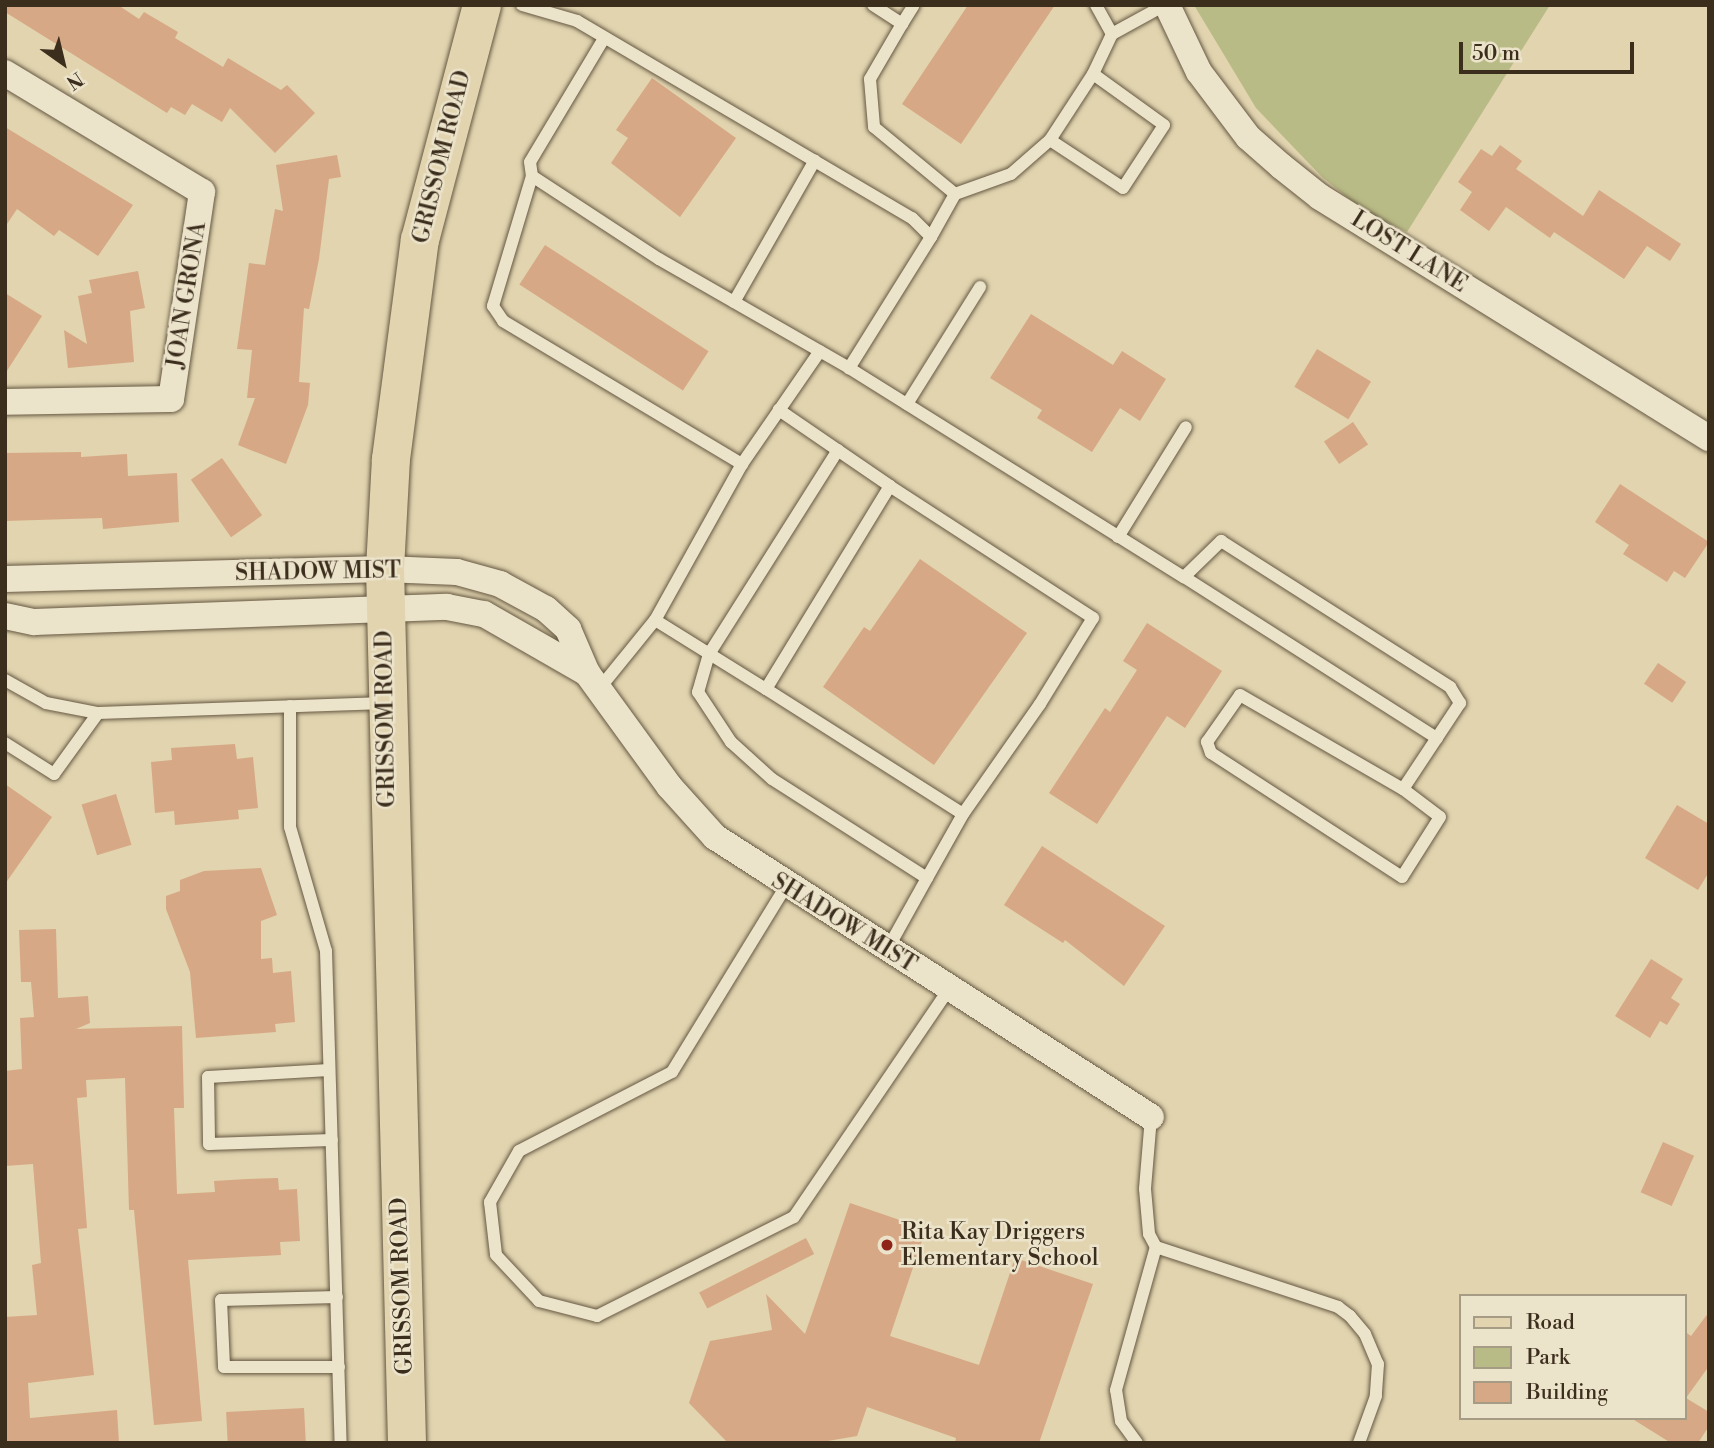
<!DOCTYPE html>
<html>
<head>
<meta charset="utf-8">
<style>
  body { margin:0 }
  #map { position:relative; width:1714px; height:1448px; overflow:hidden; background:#e1d4af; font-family:"Libre Bodoni",serif }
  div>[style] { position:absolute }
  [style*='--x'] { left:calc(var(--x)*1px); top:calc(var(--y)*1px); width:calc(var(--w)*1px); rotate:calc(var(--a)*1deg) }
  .green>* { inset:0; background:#b9bb86 }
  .building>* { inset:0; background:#d7a885; transform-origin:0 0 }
  .roads { filter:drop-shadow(0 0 2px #655842) drop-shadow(0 0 2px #655842) }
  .service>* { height:12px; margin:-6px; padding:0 6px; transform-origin:6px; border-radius:6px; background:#ece3cb }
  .minor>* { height:26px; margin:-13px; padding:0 13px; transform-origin:13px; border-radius:13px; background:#ece3cb }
  .primary>* { height:38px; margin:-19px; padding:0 19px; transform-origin:19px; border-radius:19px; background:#e1d4af }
  .dots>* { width:19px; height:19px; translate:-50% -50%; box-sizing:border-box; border:4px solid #ece3cb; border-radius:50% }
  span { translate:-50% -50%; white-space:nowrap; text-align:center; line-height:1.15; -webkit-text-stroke:5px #ece3cb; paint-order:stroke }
  .street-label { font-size:23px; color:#3c2e1d }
  .poi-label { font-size:23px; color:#3c2e1d }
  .left { translate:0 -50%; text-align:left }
  .frame { position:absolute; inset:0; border:7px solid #3c2e1d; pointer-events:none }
  .legend { position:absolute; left:1459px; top:1294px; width:228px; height:126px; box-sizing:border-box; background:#ece3cb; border:2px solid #a69b85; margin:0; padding:9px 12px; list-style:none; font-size:21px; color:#3c2e1d }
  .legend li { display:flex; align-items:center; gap:14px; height:35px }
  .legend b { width:35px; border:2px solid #a69b85 }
  .north { position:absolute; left:28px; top:28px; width:70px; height:70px; -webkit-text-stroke:5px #ece3cb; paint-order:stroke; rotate:146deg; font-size:19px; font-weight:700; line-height:28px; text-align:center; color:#3c2e1d }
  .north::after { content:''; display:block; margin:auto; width:24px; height:32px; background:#3c2e1d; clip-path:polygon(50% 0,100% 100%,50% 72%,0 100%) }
  .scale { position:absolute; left:1459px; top:42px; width:175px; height:32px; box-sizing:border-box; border:4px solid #3c2e1d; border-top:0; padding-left:9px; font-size:21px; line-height:24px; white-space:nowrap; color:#3c2e1d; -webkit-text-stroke:5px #ece3cb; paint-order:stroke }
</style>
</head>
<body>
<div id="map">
  <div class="green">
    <i style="clip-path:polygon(1194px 5px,1550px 5px,1407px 232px,1365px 211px,1322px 177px,1256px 108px)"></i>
  </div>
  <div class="building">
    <i style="clip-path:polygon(5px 5px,118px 5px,139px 19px,144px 12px,178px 32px,175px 38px,223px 67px,228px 58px,281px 90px,287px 85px,315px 113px,275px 153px,230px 108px,222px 122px,192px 104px,185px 115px,171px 107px,167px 113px,5px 12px)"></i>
    <i style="clip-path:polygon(968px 5px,1055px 5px,961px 144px,902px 104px)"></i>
    <i style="clip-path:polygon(652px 78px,736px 138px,680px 217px,611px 163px,628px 138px,616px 130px)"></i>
    <i style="clip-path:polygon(5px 127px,133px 205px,98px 256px,59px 230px,54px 236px,17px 209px,5px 227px)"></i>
    <i style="clip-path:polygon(1500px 145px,1522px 161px,1516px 169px,1583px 216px,1599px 190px,1681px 244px,1670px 261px,1647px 246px,1624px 279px,1554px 232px,1550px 238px,1506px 207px,1489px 231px,1460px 210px,1472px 192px,1458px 182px,1481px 149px,1492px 156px)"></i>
    <i style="clip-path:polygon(337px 155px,341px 177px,329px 179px,319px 259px,309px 309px,304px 308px,299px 382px,310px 383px,308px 405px,286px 464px,238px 445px,255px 398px,247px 398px,252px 350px,237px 349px,249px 263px,265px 265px,275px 209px,283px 211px,276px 165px)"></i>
    <i style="left:545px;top:245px;width:195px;height:47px;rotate:33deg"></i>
    <i style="clip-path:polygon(138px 271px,145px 308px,130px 311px,134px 362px,68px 368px,64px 330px,87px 344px,78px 296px,92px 293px,89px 280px)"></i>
    <i style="clip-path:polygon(5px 293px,42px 316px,5px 374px)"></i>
    <i style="clip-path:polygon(1031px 314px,1113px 365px,1122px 351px,1166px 379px,1140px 421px,1120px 408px,1092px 452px,1037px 418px,1042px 410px,990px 378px)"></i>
    <i style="left:1317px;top:349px;width:63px;height:44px;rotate:31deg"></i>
    <i style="left:1353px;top:422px;width:27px;height:35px;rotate:56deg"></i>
    <i style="clip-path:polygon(81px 452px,81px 457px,127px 454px,128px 476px,177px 473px,179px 522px,103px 529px,102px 518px,5px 521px,5px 453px)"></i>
    <i style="left:222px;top:458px;width:70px;height:38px;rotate:55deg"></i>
    <i style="clip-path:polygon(1620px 484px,1709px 542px,1685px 578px,1674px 571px,1667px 582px,1623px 554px,1629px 545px,1595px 522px)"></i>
    <i style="clip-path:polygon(920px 559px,1027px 633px,934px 765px,823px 687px,864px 627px,870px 631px)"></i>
    <i style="clip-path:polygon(1147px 623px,1222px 671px,1185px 728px,1167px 716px,1097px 824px,1049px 793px,1105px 708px,1110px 712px,1137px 670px,1123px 661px)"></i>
    <i style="left:1658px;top:663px;width:34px;height:25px;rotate:34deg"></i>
    <i style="clip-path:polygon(235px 744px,237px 759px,253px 757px,258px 808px,238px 810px,239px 819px,175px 825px,174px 811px,155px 813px,151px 762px,172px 760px,171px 748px)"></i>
    <i style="clip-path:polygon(5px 784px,52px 817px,5px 884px)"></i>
    <i style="left:116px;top:794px;width:53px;height:36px;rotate:73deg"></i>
    <i style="clip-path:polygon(1677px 805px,1709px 824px,1709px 872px,1698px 890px,1645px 858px)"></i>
    <i style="clip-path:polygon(1042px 846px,1165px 926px,1124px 986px,1065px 940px,1063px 943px,1004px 905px)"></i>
    <i style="clip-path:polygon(261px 868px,277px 915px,261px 921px,261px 959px,272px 958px,273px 973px,291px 971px,295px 1022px,275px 1024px,276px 1032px,196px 1038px,190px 972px,166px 909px,166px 896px,180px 891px,180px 880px,204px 871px)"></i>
    <i style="clip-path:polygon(56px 929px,58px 998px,88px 996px,90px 1023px,76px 1029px,182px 1026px,184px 1108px,174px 1108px,177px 1194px,215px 1192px,214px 1181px,247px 1179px,278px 1178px,279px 1190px,297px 1189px,300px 1241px,280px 1242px,281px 1255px,188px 1260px,202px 1421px,154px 1425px,134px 1210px,129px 1210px,125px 1078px,86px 1080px,87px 1097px,77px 1098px,87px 1228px,78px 1229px,94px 1375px,28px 1383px,30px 1418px,117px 1410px,119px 1443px,5px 1443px,5px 1317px,37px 1315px,32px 1265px,41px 1263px,33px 1164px,5px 1166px,5px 1071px,22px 1069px,20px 1018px,34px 1017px,31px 982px,21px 982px,19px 930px)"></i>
    <i style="clip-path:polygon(1651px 959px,1683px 979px,1671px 998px,1680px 1004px,1667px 1025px,1660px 1021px,1650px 1038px,1615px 1016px)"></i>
    <i style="left:1663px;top:1142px;width:34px;height:55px;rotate:24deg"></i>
    <i style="clip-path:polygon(850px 1203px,926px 1229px,890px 1336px,979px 1365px,1015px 1258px,1093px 1284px,1039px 1443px,955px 1443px,956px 1438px,867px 1407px,857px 1436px,816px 1443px,728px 1443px,689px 1403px,710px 1341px,772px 1330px,766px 1294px,805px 1334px)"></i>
    <i style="left:806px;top:1238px;width:18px;height:120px;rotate:63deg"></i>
    <i style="clip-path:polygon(1709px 1312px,1709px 1366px,1686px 1398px,1709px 1412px,1709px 1426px,1698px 1443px,1671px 1443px,1631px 1418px,1684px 1418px,1684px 1331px,1691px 1336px)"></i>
    <i style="left:304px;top:1408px;width:35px;height:78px;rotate:87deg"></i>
  </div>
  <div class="roads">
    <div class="service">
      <i style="--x:522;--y:5;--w:57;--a:16.2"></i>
      <i style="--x:577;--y:21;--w:389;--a:30.5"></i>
      <i style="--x:912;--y:218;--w:27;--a:45"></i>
      <i style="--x:931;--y:237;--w:155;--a:122"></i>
      <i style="--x:849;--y:368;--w:395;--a:32"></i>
      <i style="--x:1184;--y:577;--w:52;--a:-44.2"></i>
      <i style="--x:1221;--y:541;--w:272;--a:32.5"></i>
      <i style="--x:1450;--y:687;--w:19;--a:58"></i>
      <i style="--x:1460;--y:703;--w:103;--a:123.5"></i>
      <i style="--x:873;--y:5;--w:35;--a:33"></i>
      <i style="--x:902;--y:24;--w:64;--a:120.2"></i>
      <i style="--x:870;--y:79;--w:48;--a:85.2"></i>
      <i style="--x:874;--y:127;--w:105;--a:39.6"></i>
      <i style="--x:902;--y:24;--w:22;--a:-58"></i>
      <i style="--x:1112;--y:34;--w:60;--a:-28.7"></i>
      <i style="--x:603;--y:40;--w:142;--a:120.9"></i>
      <i style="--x:530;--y:162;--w:14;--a:82"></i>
      <i style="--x:532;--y:176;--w:152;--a:33.2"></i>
      <i style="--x:659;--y:259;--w:219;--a:29.8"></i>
      <i style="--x:1050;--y:140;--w:79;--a:-56.9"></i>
      <i style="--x:532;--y:176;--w:136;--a:106.7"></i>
      <i style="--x:493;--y:306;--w:18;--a:56"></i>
      <i style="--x:503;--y:321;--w:279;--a:30.9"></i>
      <i style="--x:742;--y:464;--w:137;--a:-55.4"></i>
      <i style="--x:931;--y:237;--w:49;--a:-60.8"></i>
      <i style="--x:955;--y:194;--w:59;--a:-19.7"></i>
      <i style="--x:1011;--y:174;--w:52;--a:-41.1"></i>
      <i style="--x:1050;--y:140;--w:87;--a:33.3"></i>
      <i style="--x:1123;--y:188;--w:75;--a:-56.9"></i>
      <i style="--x:1164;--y:125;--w:87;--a:-144.3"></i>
      <i style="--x:1093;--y:74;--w:44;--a:-64.6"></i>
      <i style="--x:1112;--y:34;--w:33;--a:-119"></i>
      <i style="--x:734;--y:302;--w:163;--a:-60.3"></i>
      <i style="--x:907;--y:404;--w:138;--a:-58"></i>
      <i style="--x:838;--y:450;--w:241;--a:122.3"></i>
      <i style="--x:709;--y:654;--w:40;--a:106"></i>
      <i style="--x:698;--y:692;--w:60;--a:56.6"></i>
      <i style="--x:731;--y:742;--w:55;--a:42.1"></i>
      <i style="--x:772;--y:779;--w:184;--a:32.6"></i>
      <i style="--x:927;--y:878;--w:73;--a:-60.6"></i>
      <i style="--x:742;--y:464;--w:179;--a:119.1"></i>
      <i style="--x:655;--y:620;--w:131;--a:31.9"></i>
      <i style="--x:766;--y:689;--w:238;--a:-58.6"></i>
      <i style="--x:890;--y:486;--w:135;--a:-145.6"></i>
      <i style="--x:1118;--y:537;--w:129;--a:-58.3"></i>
      <i style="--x:1184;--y:577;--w:300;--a:32.5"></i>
      <i style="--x:5;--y:680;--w:47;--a:29.3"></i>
      <i style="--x:46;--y:703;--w:53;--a:10.9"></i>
      <i style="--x:98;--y:713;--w:287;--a:-2"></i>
      <i style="--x:599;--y:689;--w:89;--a:-50.9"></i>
      <i style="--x:766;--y:689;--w:233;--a:32.4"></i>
      <i style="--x:963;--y:814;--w:134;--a:-55"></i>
      <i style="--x:1040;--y:704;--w:101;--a:-58.4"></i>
      <i style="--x:1093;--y:618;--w:242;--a:-147"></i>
      <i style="--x:1240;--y:695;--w:188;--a:30"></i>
      <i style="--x:1403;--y:789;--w:46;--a:37.1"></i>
      <i style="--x:1440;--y:817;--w:71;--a:122.3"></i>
      <i style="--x:1402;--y:877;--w:228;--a:-147"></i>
      <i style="--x:1211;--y:753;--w:12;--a:-110"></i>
      <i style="--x:1207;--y:742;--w:57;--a:-54.9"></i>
      <i style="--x:290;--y:706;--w:121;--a:90"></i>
      <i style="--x:290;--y:827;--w:129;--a:73.8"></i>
      <i style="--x:326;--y:951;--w:492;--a:88.3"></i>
      <i style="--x:5;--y:743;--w:58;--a:32.3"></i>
      <i style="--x:54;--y:774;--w:75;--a:-54.2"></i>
      <i style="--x:786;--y:886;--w:218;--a:121.5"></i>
      <i style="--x:672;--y:1072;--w:172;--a:152.7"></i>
      <i style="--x:519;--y:1151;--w:59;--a:119.6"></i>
      <i style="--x:490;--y:1202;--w:53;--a:83.5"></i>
      <i style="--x:496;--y:1255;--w:63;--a:46.9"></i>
      <i style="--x:539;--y:1301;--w:60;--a:14.5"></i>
      <i style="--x:597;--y:1316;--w:220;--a:-26.7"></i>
      <i style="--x:794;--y:1217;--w:276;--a:-55.8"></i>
      <i style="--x:887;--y:950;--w:82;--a:-60.9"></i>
      <i style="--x:329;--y:1070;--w:121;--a:176.7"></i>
      <i style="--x:208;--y:1077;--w:67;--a:89.1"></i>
      <i style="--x:209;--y:1144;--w:123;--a:-1.9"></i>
      <i style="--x:1151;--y:1117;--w:72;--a:94.8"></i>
      <i style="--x:1145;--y:1189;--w:45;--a:84.9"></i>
      <i style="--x:1149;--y:1234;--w:15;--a:62"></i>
      <i style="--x:1156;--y:1247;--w:192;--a:18.2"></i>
      <i style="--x:1338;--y:1307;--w:15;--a:37"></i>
      <i style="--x:1350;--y:1316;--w:23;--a:50"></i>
      <i style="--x:1365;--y:1334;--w:33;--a:67"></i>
      <i style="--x:1378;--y:1364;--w:32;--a:94"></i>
      <i style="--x:1376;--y:1396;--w:50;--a:109.9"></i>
      <i style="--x:337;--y:1297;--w:116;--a:178.5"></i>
      <i style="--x:221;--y:1300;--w:67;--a:87.4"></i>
      <i style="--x:224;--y:1367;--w:115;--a:0"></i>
      <i style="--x:1137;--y:1443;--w:27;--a:-126"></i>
      <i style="--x:1121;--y:1421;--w:31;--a:-99"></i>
      <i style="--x:1116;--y:1390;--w:148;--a:-74.4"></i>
    </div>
    <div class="minor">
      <i style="--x:1167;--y:5;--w:74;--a:64.5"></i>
      <i style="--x:1199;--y:72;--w:81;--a:53"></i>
      <i style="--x:1248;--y:137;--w:44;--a:41.3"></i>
      <i style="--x:1281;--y:166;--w:50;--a:38.5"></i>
      <i style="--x:1320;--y:197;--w:458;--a:31.8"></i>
      <i style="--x:5;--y:73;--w:230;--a:31.1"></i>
      <i style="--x:202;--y:192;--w:209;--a:98.5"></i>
      <i style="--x:171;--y:399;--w:166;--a:179"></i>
      <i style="--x:5;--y:579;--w:380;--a:-1.5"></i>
      <i style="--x:385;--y:569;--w:72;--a:2.4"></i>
      <i style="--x:457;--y:572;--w:45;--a:15.6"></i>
      <i style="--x:500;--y:584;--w:52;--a:28.5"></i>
      <i style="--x:546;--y:609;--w:30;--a:42"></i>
      <i style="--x:568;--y:629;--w:48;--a:66.6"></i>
      <i style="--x:587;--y:673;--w:140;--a:54"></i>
      <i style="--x:669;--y:786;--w:69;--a:48"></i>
      <i style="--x:715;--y:837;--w:518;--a:32.71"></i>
      <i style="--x:5;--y:616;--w:30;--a:12"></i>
      <i style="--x:34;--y:622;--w:413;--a:-2.1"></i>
      <i style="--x:447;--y:607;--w:38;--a:11"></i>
      <i style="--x:484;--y:614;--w:119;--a:29.8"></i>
    </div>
    <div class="primary">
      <i style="--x:407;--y:1443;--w:874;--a:-91.44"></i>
      <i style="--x:385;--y:569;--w:110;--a:-86.9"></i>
      <i style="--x:391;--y:459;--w:221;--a:-82.5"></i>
      <i style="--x:420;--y:240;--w:243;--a:-75.2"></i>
    </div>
  </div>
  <div class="dots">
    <i style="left:887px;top:1245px;background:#8f2418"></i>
  </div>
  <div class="street-label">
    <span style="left:442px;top:157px;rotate:-76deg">GRISSOM ROAD</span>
    <span style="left:1409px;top:252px;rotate:32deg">LOST LANE</span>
    <span style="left:187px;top:295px;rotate:-81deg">JOAN GRONA</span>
    <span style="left:318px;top:572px;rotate:-1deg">SHADOW MIST</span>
    <span style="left:386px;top:719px;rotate:-91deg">GRISSOM ROAD</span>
    <span style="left:844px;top:923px;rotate:32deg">SHADOW MIST</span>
    <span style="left:402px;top:1286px;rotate:-92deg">GRISSOM ROAD</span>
  </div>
  <div class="poi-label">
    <span class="left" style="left:901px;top:1245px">Rita Kay Driggers<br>Elementary School</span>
  </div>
  <div class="frame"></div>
  <ul class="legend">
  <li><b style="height:9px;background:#e1d4af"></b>Road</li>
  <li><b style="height:19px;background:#b9bb86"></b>Park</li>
  <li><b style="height:19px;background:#d7a885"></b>Building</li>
  </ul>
  <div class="north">N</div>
  <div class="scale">50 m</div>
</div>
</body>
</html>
